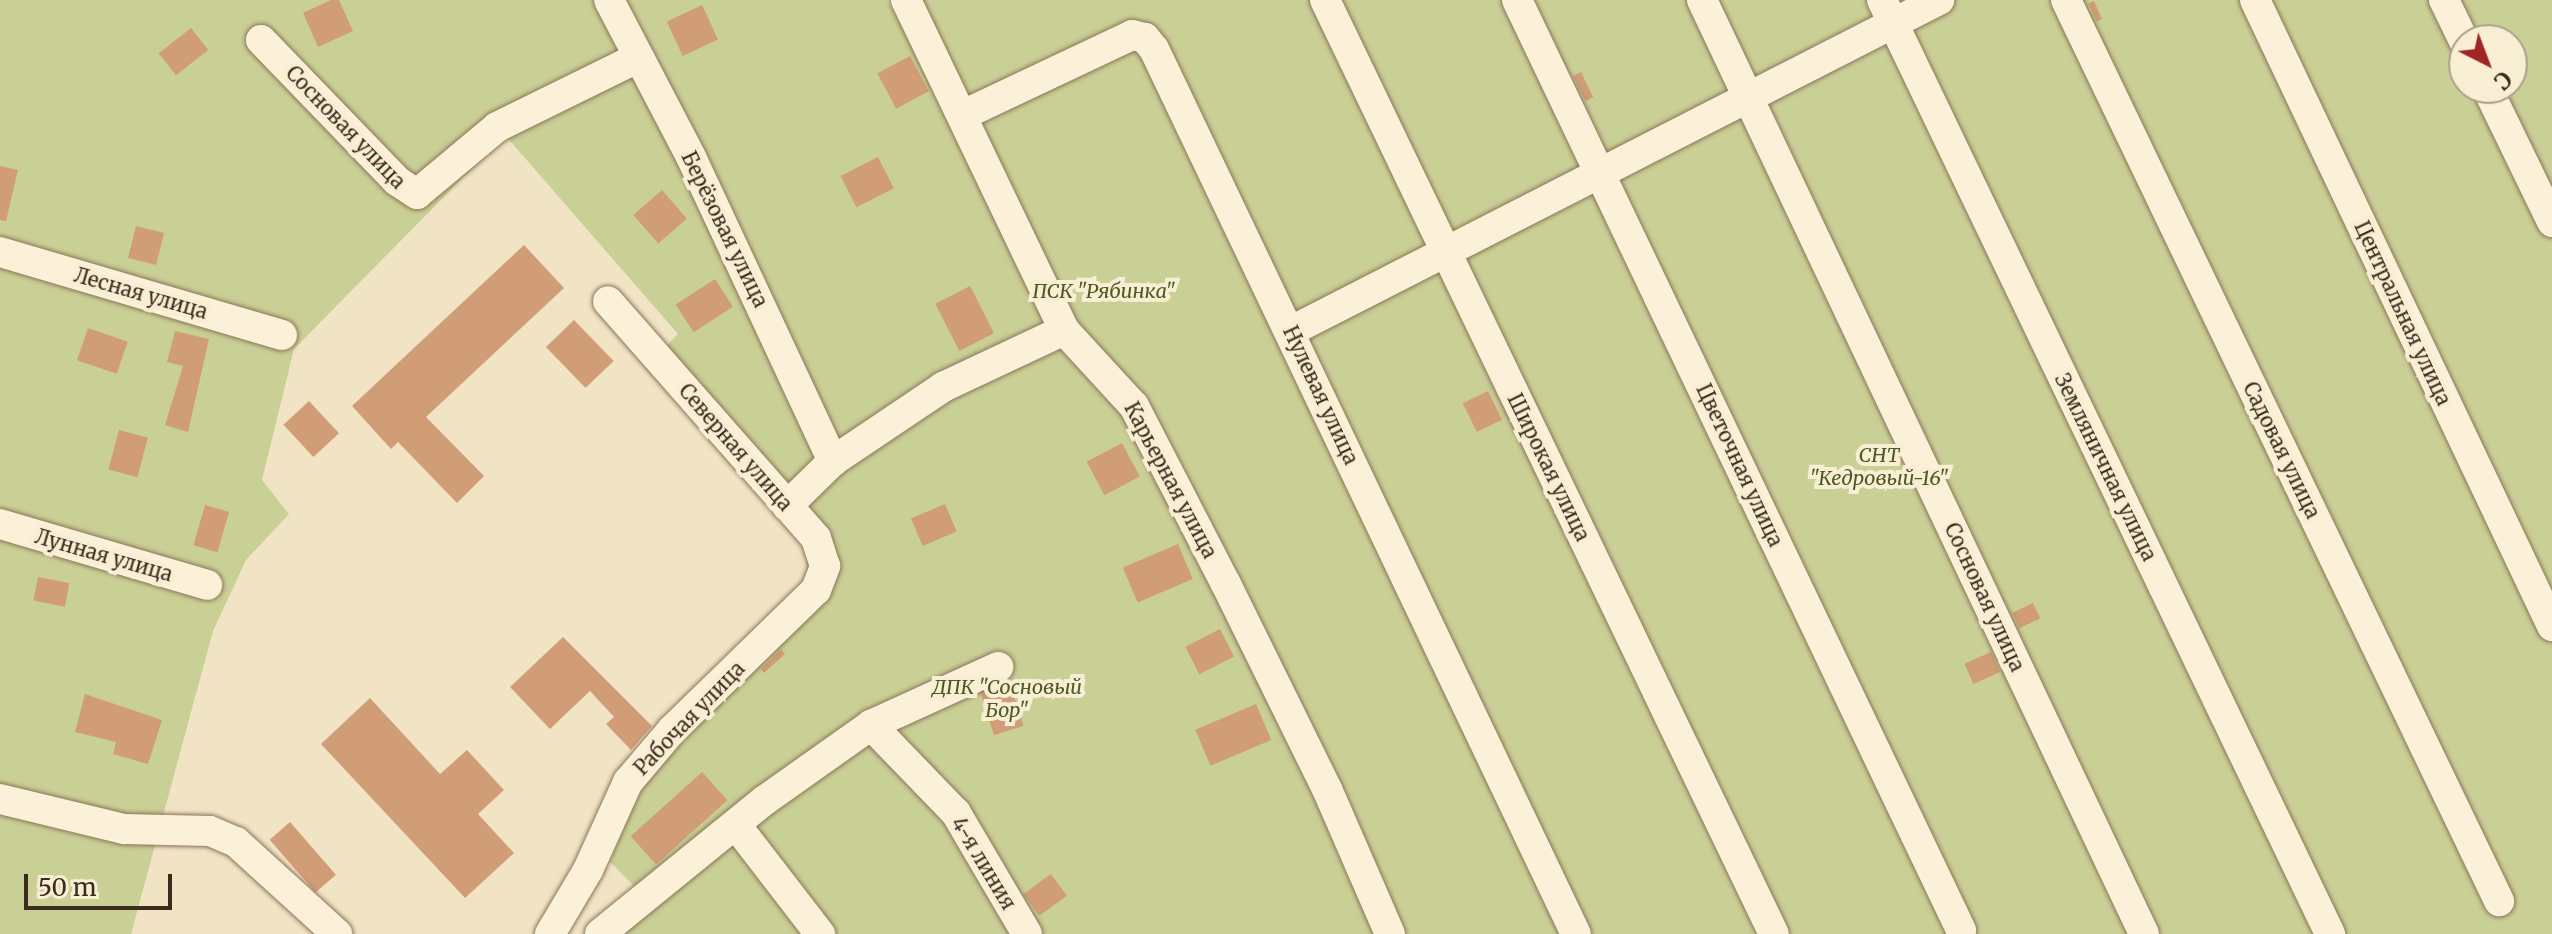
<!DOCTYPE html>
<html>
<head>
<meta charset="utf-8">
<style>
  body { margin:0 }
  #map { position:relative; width:2552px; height:934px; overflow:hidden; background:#f1e4c4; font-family:Merriweather,serif }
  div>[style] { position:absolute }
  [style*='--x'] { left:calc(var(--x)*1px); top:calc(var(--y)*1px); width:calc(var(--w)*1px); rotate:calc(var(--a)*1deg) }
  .green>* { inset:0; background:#c9d096 }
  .building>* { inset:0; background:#d19d77; transform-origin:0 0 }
  .roads { filter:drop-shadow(0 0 2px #8d7559) drop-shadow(0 0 2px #8d7559) }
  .minor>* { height:30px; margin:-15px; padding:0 15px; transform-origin:15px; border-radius:15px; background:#fbf1d8 }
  span { translate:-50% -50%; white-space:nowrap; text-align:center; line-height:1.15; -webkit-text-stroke:8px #f8eed4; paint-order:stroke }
  .street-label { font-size:20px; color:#3c2c1e }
  .park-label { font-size:20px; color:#4c5a23; font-style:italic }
  .north { position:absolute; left:2448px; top:24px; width:80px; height:80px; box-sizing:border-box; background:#f8eed4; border:2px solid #ada08b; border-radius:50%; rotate:138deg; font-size:22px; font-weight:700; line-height:32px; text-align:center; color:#3c2c1e }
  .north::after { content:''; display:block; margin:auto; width:28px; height:36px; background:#a02525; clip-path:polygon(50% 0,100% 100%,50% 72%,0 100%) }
  .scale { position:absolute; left:24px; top:874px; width:148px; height:36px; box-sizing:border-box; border:4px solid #3c2c1e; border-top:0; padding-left:10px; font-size:24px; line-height:28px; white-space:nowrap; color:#3c2c1e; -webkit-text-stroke:6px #f8eed4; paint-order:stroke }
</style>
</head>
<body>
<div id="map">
  <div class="green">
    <i style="clip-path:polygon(evenodd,0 0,887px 0,936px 85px,914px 0,2552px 0,2552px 934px,831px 934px,738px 815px,643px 895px,610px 862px,640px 785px,807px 586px,806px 542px,645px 368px,678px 334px,505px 135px,294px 349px,262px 480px,289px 514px,246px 560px,213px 631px,131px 934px,0 934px,0 0,2464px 40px,2512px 40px,2512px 88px,2464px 88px,2464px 40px)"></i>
    <i style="clip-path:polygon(733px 838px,809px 934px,620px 934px)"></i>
  </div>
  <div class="building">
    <i style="clip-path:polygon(331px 0,339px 0,353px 31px,318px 47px,303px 13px)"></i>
    <i style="left:2094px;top:1px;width:20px;height:6px;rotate:66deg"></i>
    <i style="left:702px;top:5px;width:38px;height:39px;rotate:65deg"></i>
    <i style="left:191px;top:28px;width:28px;height:41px;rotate:52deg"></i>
    <i style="left:910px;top:56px;width:40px;height:37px;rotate:62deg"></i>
    <i style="left:1581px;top:72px;width:28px;height:9px;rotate:64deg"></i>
    <i style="left:878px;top:157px;width:35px;height:42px;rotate:63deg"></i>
    <i style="clip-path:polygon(0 166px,18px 170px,6px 221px,0 220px)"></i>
    <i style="left:662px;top:190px;width:38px;height:38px;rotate:49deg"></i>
    <i style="left:136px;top:226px;width:29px;height:33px;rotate:14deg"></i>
    <i style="clip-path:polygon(524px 245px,564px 288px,426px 417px,484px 476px,457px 503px,398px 442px,391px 449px,352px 406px)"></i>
    <i style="left:715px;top:279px;width:33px;height:47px;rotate:57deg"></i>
    <i style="left:970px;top:286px;width:53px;height:39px;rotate:63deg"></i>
    <i style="left:574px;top:320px;width:57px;height:39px;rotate:46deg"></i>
    <i style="left:88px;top:328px;width:42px;height:34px;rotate:19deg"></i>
    <i style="clip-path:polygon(175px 331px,209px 339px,188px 432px,165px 425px,183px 366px,167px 362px)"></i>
    <i style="left:1488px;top:391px;width:32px;height:28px;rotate:64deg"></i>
    <i style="left:309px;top:401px;width:44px;height:35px;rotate:47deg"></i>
    <i style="left:119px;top:430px;width:30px;height:41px;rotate:15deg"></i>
    <i style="left:1122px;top:443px;width:38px;height:40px;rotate:62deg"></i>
    <i style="left:945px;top:504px;width:30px;height:37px;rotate:67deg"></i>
    <i style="left:205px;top:505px;width:25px;height:42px;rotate:16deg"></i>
    <i style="left:1178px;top:544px;width:38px;height:60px;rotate:67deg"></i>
    <i style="left:38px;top:577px;width:32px;height:24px;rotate:11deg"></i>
    <i style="left:2033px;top:603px;width:17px;height:23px;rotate:65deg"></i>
    <i style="left:1220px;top:629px;width:31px;height:39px;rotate:63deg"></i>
    <i style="clip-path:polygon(563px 637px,652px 726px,631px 750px,606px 724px,614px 717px,590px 691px,550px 729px,510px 687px)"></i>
    <i style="clip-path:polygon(781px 649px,785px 654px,764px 673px,761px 669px)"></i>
    <i style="left:1991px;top:652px;width:22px;height:29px;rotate:66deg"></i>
    <i style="left:1009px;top:681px;width:47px;height:31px;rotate:72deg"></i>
    <i style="clip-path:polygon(85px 694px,162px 720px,148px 764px,113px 754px,116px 742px,75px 732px)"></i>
    <i style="clip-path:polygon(370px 698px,440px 774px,467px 750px,504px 790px,478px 814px,514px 853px,465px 898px,321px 744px)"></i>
    <i style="left:1256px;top:704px;width:39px;height:66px;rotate:67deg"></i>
    <i style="left:702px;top:772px;width:38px;height:96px;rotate:48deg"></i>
    <i style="left:290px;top:822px;width:70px;height:27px;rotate:49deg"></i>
    <i style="left:1051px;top:874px;width:27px;height:34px;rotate:54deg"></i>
  </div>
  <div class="roads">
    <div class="minor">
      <i style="--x:609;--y:0;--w:177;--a:62.4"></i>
      <i style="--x:691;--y:157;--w:336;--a:65"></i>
      <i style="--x:906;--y:0;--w:366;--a:64.4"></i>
      <i style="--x:1064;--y:330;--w:103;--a:47.4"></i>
      <i style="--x:1134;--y:406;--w:200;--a:62.7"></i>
      <i style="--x:1226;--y:584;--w:229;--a:63.8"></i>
      <i style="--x:1327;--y:789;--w:158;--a:66.5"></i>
      <i style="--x:1325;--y:0;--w:1036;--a:64.33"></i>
      <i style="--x:1517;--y:0;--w:1031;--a:64.48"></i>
      <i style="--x:1702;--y:0;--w:1033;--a:64.67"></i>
      <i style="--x:1882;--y:0;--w:1036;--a:64.37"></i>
      <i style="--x:2066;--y:0;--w:1000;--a:64.33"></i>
      <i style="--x:2255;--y:0;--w:693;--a:64.62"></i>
      <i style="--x:2444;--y:0;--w:46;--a:64"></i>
      <i style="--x:261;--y:40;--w:196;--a:46"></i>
      <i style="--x:397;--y:181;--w:24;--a:33"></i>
      <i style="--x:417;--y:194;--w:104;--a:-39.9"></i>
      <i style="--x:497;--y:127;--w:158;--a:-26.2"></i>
      <i style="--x:2487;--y:88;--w:149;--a:64.1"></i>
      <i style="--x:965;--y:114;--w:185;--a:-25.3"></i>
      <i style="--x:1132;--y:35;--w:13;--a:13"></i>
      <i style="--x:1145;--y:38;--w:14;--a:51"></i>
      <i style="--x:1154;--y:49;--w:980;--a:64.51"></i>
      <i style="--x:0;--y:252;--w:294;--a:16.4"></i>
      <i style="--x:1291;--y:331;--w:728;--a:-27.06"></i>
      <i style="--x:787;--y:506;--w:64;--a:-44.4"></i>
      <i style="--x:833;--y:461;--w:133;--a:-33.9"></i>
      <i style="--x:943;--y:387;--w:134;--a:-25.2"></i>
      <i style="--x:0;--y:524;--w:216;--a:16.4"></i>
      <i style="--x:871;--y:725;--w:122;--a:46"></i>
      <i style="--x:956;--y:813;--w:140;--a:59.6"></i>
      <i style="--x:0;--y:799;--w:128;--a:13.6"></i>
      <i style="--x:124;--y:829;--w:86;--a:1.3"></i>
      <i style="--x:210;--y:831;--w:28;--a:23"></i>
      <i style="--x:236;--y:842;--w:137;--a:42.3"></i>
      <i style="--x:736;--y:825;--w:138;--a:52.4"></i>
      <i style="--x:550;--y:934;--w:74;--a:-59.3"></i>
      <i style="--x:588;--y:870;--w:97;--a:-65.6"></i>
      <i style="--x:628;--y:782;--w:68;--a:-49.8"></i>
      <i style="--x:672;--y:730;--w:201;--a:-44.2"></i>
      <i style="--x:816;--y:590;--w:26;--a:-69"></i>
      <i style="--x:825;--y:566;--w:29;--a:-108"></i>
      <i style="--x:816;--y:538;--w:315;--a:-131.3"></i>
      <i style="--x:600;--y:934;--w:213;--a:-39.1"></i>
      <i style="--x:765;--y:800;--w:130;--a:-35.3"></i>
      <i style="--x:871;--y:725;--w:140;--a:-24.5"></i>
    </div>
  </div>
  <div class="street-label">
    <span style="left:346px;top:127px;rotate:46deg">Сосновая улица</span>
    <span style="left:725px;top:229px;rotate:64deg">Берёзовая улица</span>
    <span style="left:141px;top:293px;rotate:16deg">Лесная улица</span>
    <span style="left:2403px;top:313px;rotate:65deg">Центральная улица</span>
    <span style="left:1321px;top:395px;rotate:65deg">Нулевая улица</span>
    <span style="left:736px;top:447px;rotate:49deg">Северная улица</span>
    <span style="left:2282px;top:450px;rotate:64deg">Садовая улица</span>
    <span style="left:1740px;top:465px;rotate:65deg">Цветочная улица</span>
    <span style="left:1549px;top:467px;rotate:64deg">Широкая улица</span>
    <span style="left:2106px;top:467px;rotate:64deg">Земляничная улица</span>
    <span style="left:1171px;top:480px;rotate:62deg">Карьерная улица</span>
    <span style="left:104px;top:555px;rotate:16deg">Лунная улица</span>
    <span style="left:1985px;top:597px;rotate:65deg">Сосновая улица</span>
    <span style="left:689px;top:718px;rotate:-46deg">Рабочая улица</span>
    <span style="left:984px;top:863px;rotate:59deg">4-я линия</span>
  </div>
  <div class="park-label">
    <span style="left:1104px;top:290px">ПСК "Рябинка"</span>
    <span style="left:1879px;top:466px">СНТ<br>"Кедровый-16"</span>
    <span style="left:1007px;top:698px">ДПК "Сосновый<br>Бор"</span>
  </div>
  <div class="north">С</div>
  <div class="scale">50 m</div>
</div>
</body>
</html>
